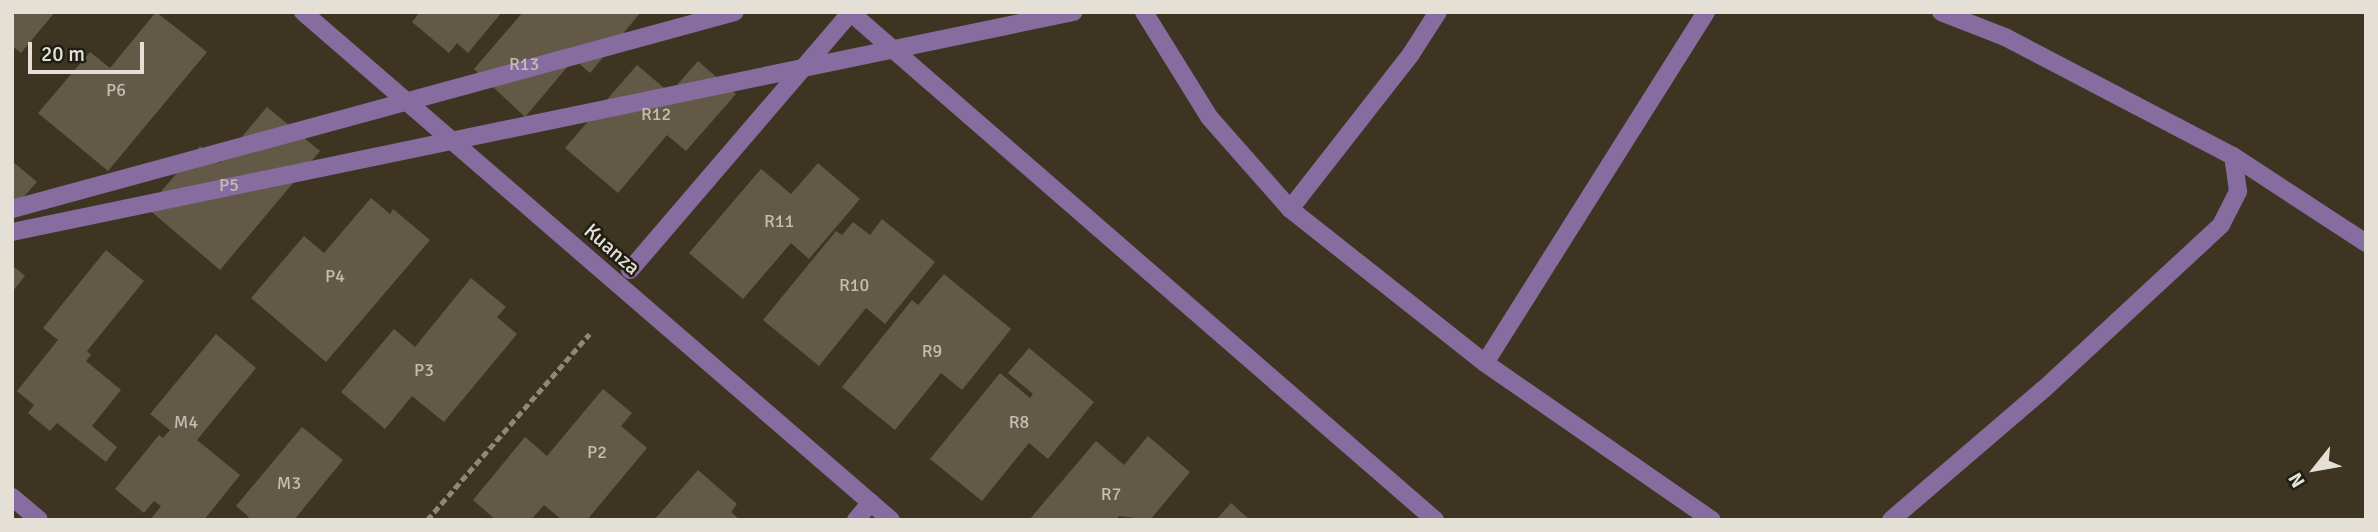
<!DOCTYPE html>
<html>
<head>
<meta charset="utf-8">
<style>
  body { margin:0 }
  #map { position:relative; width:2378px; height:532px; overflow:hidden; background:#3d3522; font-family:Signika,sans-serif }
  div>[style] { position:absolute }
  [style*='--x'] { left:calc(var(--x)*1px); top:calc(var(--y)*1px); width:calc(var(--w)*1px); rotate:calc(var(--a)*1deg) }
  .building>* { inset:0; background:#625a46 }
  .path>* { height:4.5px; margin-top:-2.25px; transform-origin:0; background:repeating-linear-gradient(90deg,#8f8879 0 7px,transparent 0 10.5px) }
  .minor>* { height:18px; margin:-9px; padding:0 9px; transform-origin:9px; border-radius:9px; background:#876ca0 }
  span { translate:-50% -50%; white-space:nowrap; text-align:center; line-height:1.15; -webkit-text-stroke:5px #201d14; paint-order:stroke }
  .number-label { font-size:18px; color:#c4beb1 }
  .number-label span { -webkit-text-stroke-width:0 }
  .street-label { font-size:21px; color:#e5e0d5 }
  .frame { position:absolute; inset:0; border:14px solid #e5e0d5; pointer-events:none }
  .north { position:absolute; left:2280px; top:434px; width:70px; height:70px; -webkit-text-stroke:5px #201d14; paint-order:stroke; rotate:239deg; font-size:19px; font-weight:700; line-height:28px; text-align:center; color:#e5e0d5 }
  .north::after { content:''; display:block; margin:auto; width:24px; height:32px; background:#e5e0d5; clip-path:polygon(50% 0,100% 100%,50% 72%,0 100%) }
  .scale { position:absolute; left:28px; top:42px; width:116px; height:32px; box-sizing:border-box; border:4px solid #e5e0d5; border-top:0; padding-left:9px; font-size:21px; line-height:24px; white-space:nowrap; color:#e5e0d5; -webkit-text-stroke:5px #201d14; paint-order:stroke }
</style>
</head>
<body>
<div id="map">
  <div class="building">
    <i style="clip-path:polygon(12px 12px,55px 12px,21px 53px,12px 46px)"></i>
    <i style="clip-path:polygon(156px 12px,207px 52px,108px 171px,38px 113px,90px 52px,110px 68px)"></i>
    <i style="clip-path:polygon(420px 12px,502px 12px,468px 53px,457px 43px,449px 53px,412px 22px)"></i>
    <i style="clip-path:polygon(523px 12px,641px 12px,590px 73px,574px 59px,525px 117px,474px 69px)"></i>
    <i style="clip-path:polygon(698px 61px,736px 94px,686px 151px,667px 135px,618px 193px,565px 148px,637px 65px,670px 93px)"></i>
    <i style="clip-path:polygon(267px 107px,320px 151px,220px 270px,147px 208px,200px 146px,220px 163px)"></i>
    <i style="clip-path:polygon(12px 161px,37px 182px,12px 210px)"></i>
    <i style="clip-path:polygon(818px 163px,860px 199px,809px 259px,791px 243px,743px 299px,689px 253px,761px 169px,791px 194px)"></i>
    <i style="clip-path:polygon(371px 198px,390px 214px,393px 209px,430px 240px,326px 362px,251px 298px,304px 236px,324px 253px)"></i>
    <i style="clip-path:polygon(882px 219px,935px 262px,885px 324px,866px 308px,819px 366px,763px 320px,836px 231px,842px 235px,853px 222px,870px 235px)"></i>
    <i style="clip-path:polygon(106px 250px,144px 281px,87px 351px,91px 355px,86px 361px,121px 390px,92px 426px,117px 447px,106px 462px,57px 423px,50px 431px,28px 413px,34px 405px,17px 391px,58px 340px,43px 328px)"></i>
    <i style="clip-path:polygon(12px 265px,25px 276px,12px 292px)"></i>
    <i style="clip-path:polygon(944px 274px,1011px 329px,962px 390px,941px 373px,895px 430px,842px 387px,912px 300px,918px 305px)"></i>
    <i style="clip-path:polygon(471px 278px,506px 307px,497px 317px,517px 334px,444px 422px,412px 396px,385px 429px,341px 392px,394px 329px,415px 347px)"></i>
    <i style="clip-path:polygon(216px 334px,256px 368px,197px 440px,240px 475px,204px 520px,150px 520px,161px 506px,154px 501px,144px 513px,115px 489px,159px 435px,163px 438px,170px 430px,150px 414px)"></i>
    <i style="clip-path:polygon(1029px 348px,1094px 402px,1048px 459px,1029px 443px,982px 501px,930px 459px,1000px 373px,1030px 398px,1033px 394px,1008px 373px)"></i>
    <i style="clip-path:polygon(603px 389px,632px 413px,621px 426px,647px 448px,587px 520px,562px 520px,544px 505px,531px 520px,496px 520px,473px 500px,525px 437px,547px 456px)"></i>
    <i style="clip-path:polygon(302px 427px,343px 460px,294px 520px,246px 520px,249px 517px,236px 506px)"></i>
    <i style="clip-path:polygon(1148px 436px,1190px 472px,1150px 520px,1119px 516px,1116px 520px,1029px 520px,1096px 441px,1124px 465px)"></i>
    <i style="clip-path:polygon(698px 470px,737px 504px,731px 512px,740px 520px,654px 520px)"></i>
    <i style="clip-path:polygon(1231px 503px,1250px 520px,1216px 520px)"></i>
  </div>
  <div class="path">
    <i style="--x:427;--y:520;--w:247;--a:-48.9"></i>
  </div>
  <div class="minor">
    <i style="--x:303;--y:12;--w:777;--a:40.83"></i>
    <i style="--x:850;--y:12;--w:775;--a:40.97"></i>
    <i style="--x:1144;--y:12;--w:123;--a:58.2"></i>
    <i style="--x:1209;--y:117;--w:123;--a:48.6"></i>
    <i style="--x:1290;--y:209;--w:248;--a:38.3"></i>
    <i style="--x:1485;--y:363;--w:276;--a:34.7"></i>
    <i style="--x:1941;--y:12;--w:69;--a:21.3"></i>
    <i style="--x:2005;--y:37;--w:257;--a:27.6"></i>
    <i style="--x:2233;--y:156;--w:159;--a:33.2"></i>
    <i style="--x:12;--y:209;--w:749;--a:-15.24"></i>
    <i style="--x:1290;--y:209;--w:197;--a:-52"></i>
    <i style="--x:1411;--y:54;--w:50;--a:-57.3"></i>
    <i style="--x:12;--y:232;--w:1084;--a:-11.71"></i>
    <i style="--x:630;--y:270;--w:338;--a:-49.4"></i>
    <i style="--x:1485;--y:363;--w:415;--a:-57.8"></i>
    <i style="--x:12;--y:497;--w:35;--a:40"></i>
    <i style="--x:856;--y:520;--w:23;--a:-50"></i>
    <i style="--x:1891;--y:520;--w:201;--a:-40.6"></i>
    <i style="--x:2044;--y:389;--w:241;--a:-42.8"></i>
    <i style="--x:2221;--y:225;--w:38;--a:-63"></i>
    <i style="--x:2238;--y:191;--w:35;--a:-98"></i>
  </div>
  <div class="number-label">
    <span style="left:524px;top:64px">R13</span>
    <span style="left:116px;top:90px">P6</span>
    <span style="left:656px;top:114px">R12</span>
    <span style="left:229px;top:185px">P5</span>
    <span style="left:779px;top:221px">R11</span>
    <span style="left:335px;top:276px">P4</span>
    <span style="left:854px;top:285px">R10</span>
    <span style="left:932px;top:351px">R9</span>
    <span style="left:424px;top:370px">P3</span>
    <span style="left:186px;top:422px">M4</span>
    <span style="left:1019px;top:422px">R8</span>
    <span style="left:597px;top:452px">P2</span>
    <span style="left:289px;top:483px">M3</span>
    <span style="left:1111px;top:494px">R7</span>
  </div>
  <div class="street-label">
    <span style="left:612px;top:249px;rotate:41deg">Kuanza</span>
  </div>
  <div class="frame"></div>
  <div class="north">N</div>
  <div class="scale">20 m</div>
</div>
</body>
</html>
